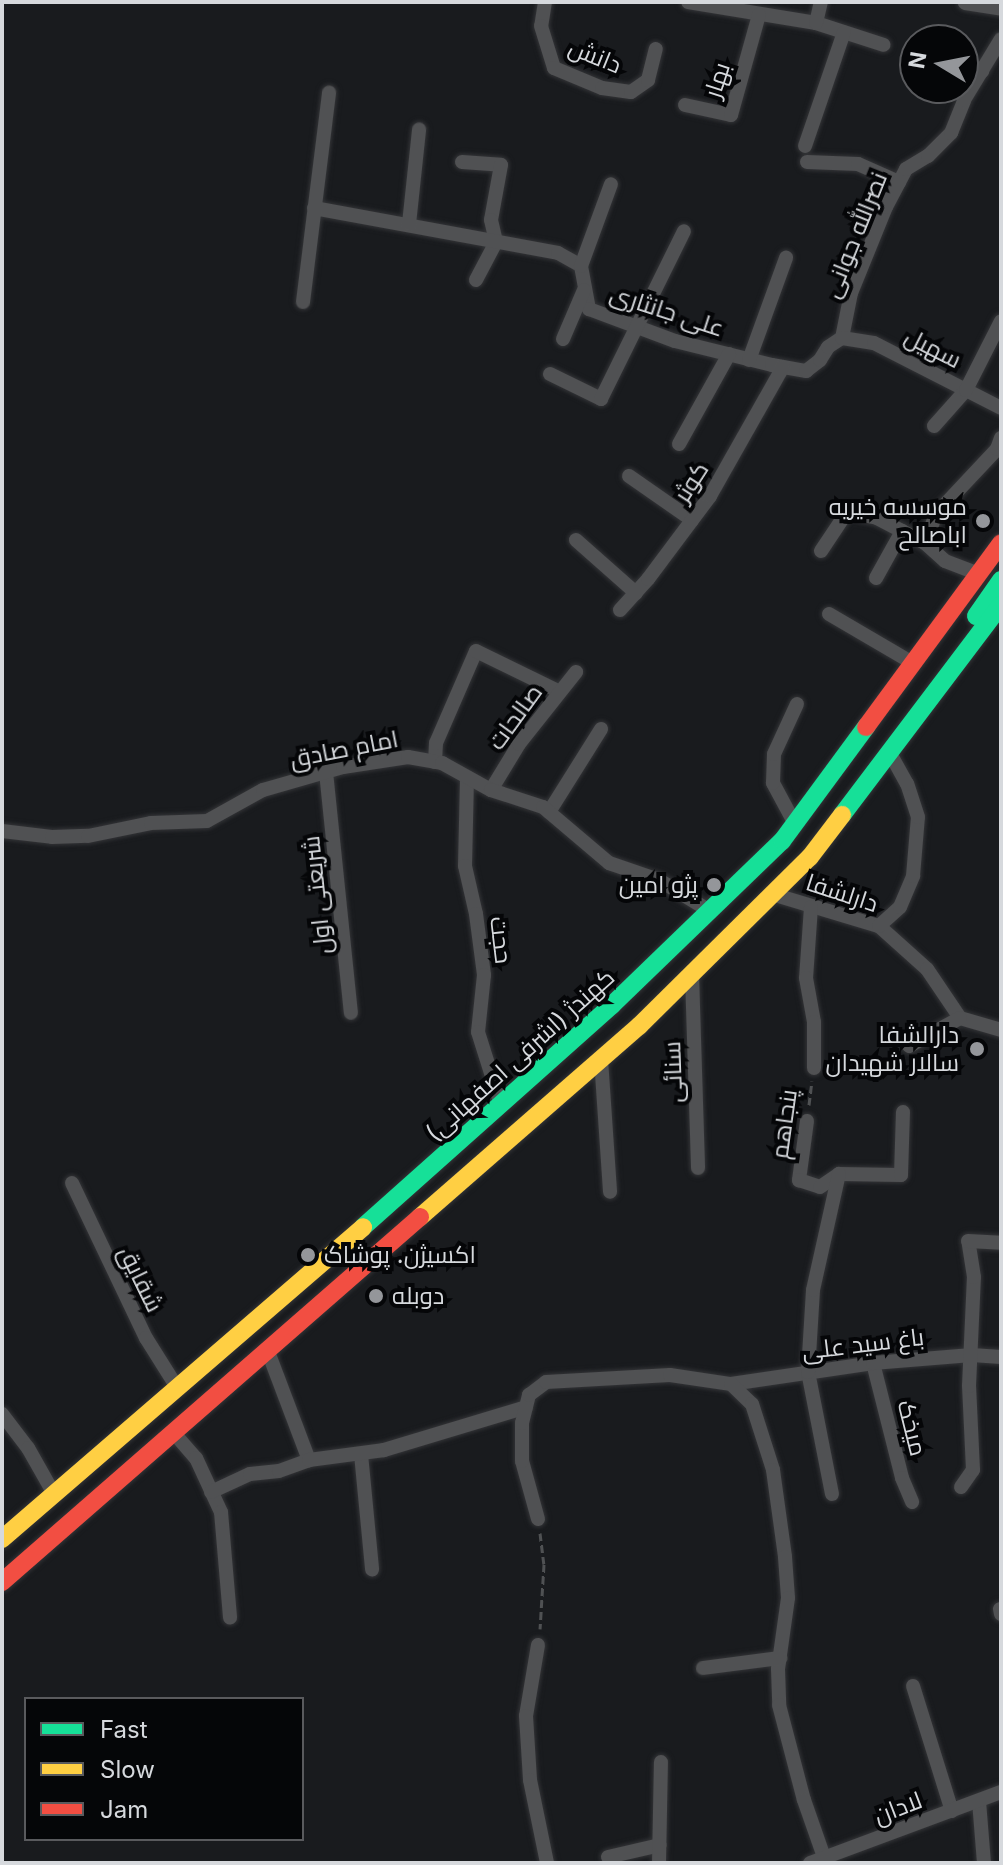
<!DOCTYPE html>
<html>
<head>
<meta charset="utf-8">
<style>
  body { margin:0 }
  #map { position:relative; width:1003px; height:1865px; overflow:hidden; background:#191b1e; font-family:Inter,Cairo,sans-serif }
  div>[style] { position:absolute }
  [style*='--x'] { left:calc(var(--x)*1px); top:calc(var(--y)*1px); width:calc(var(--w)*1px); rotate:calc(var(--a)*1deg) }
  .path>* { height:3px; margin-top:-1.5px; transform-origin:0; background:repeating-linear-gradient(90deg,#4f5153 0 8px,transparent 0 12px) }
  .roads { filter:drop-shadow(0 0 2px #333437) drop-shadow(0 0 2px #333437) }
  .street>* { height:14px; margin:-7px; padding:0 7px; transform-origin:7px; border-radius:7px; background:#505153 }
  .fast>* { height:18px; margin:-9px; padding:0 9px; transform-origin:9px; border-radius:9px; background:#16e098 }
  .slow>* { height:18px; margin:-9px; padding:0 9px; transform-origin:9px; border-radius:9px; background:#ffcf43 }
  .jam>* { height:18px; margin:-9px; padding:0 9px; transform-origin:9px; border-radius:9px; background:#f24e42 }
  .dots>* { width:22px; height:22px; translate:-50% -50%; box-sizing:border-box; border:4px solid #050608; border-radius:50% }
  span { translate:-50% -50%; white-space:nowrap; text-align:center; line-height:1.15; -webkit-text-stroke:8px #050608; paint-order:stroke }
  .street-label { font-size:24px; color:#d6d9dd }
  .poi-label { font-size:24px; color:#d6d9dd }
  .right { translate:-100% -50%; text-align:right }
  .left { translate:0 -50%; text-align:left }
  .frame { position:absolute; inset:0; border:4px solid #d6d9dd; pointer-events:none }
  .legend { position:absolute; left:24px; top:1697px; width:280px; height:144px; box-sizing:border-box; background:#050608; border:2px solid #595a5d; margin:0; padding:10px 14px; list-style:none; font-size:24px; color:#d6d9dd }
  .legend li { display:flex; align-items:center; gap:16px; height:40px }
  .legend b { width:40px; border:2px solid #595a5d }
  .north { position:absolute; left:899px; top:24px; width:80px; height:80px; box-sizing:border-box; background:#050608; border:2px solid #595a5d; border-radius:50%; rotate:280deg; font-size:22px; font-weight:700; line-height:32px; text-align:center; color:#d6d9dd }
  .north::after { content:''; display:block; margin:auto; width:28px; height:36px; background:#94969a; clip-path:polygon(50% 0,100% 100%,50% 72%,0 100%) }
</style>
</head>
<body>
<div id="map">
  <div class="path">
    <i style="--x:809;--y:1105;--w:24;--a:-83"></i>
    <i style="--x:540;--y:1533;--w:31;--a:83"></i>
    <i style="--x:544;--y:1564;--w:65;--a:93.5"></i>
  </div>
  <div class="roads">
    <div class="street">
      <i style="--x:545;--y:2;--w:24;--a:99"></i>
      <i style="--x:541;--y:26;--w:44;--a:72.8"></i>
      <i style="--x:554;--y:68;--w:52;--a:22.6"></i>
      <i style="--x:602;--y:88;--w:29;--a:8"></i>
      <i style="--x:631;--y:92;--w:21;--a:-35"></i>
      <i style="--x:648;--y:80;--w:32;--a:-76"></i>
      <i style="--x:688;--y:2;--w:130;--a:9.3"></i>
      <i style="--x:816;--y:23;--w:71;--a:17.9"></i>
      <i style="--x:965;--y:3;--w:36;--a:9"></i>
      <i style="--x:816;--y:23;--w:22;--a:-77"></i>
      <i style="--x:963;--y:66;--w:20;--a:15"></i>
      <i style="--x:685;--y:105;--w:47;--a:12.3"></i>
      <i style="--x:731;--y:115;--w:104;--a:-74.4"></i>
      <i style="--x:805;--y:146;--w:120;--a:-71.1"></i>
      <i style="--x:462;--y:162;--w:39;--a:4"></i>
      <i style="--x:501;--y:165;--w:56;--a:100.3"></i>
      <i style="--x:491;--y:220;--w:23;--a:77"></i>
      <i style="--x:496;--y:242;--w:43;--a:117.8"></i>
      <i style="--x:807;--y:162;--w:51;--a:2.2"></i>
      <i style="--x:858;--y:164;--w:45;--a:23.7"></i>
      <i style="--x:314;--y:208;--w:248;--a:10.4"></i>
      <i style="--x:558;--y:253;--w:26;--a:29"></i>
      <i style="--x:581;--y:266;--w:44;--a:79.5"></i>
      <i style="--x:589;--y:309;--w:92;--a:20.4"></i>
      <i style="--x:675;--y:341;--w:100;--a:13.9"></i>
      <i style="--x:772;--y:365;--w:35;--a:10"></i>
      <i style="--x:806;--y:371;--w:18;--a:-38"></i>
      <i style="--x:820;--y:360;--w:15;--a:-58"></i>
      <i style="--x:828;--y:347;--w:17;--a:-33"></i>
      <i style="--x:409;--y:224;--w:95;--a:-83.9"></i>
      <i style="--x:581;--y:266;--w:87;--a:-69.9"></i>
      <i style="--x:303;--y:302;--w:211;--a:-82.9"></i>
      <i style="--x:842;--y:338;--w:46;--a:-78.7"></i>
      <i style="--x:851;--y:293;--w:93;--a:-67.9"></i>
      <i style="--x:886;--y:207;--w:43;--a:-62.2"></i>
      <i style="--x:906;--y:169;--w:26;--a:-31"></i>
      <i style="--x:928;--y:156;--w:33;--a:-45"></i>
      <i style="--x:951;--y:133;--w:35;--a:-68"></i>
      <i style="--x:964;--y:100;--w:71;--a:-58.8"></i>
      <i style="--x:842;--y:338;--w:32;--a:9"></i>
      <i style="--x:874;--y:343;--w:143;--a:27.1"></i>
      <i style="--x:563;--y:339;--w:53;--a:-66.8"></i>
      <i style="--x:749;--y:360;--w:109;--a:-70.1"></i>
      <i style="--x:550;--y:374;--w:57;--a:26.1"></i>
      <i style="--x:601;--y:399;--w:187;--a:-63.7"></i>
      <i style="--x:934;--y:426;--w:48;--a:-48.4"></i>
      <i style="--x:966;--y:390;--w:77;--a:-63.1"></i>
      <i style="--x:679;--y:444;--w:103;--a:-60.9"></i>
      <i style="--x:629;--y:476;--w:77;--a:34.9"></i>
      <i style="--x:576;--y:540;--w:80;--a:41.5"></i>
      <i style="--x:925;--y:543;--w:31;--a:-69"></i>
      <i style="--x:936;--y:514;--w:89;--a:-46.8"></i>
      <i style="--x:997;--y:449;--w:12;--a:-70"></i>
      <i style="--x:821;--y:551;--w:47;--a:-56.3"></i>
      <i style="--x:847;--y:512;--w:31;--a:11"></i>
      <i style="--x:877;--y:518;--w:54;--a:27.5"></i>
      <i style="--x:925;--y:543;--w:27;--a:42"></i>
      <i style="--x:945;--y:561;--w:36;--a:21"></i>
      <i style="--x:876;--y:578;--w:54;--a:-61"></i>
      <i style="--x:620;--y:610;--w:42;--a:-47.9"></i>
      <i style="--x:648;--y:579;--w:104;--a:-53.2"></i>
      <i style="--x:710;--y:496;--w:148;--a:-60.5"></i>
      <i style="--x:829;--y:614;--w:97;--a:30.3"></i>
      <i style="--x:435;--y:762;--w:19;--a:-87"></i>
      <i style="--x:436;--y:743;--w:100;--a:-66.5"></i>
      <i style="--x:476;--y:651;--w:93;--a:26"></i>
      <i style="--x:326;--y:772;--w:242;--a:84.1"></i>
      <i style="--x:467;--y:778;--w:88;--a:91.3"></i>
      <i style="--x:465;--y:866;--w:49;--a:77.1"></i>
      <i style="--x:476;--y:914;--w:62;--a:82.5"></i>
      <i style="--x:484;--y:975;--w:57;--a:96"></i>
      <i style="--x:478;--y:1032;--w:77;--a:72.5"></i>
      <i style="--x:491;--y:790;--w:54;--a:-58.7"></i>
      <i style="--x:519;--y:744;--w:92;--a:-51.6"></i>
      <i style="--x:549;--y:812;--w:98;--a:-57.9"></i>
      <i style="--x:795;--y:824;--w:47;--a:-118.2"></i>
      <i style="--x:773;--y:783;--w:29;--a:-88"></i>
      <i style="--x:774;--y:754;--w:55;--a:-65.3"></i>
      <i style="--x:2;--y:831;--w:50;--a:6.8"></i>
      <i style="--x:52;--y:837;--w:36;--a:-2"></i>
      <i style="--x:88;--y:836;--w:64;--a:-11.7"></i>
      <i style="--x:151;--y:823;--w:56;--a:-2"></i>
      <i style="--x:207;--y:821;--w:64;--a:-29"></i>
      <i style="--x:263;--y:790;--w:83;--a:-16"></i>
      <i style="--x:343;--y:767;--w:66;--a:-8.7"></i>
      <i style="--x:408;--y:757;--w:35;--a:10"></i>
      <i style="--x:442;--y:763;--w:56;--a:28.9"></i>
      <i style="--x:491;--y:790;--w:55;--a:18.1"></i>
      <i style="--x:543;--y:807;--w:87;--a:40.3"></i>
      <i style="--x:609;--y:863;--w:53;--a:18.8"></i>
      <i style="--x:659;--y:880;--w:60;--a:31.3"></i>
      <i style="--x:772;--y:894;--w:112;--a:16.7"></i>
      <i style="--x:879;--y:926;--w:64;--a:41.9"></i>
      <i style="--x:927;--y:969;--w:59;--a:56"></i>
      <i style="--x:960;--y:1018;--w:43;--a:16.3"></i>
      <i style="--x:811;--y:907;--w:71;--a:94"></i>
      <i style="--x:806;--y:978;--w:45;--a:79.7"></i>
      <i style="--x:814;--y:1022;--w:46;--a:90"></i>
      <i style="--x:879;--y:926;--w:28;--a:-42"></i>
      <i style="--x:900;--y:907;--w:34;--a:-67"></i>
      <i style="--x:913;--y:876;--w:59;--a:-85.2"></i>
      <i style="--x:918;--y:817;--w:35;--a:-108"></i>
      <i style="--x:907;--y:784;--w:37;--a:-119"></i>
      <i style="--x:692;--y:975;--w:193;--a:88.2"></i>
      <i style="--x:909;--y:1046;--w:58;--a:-28.8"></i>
      <i style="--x:601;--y:1059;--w:133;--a:86.1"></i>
      <i style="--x:807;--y:1121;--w:60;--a:97.7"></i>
      <i style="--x:799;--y:1180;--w:22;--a:18"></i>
      <i style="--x:820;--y:1187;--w:23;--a:-34"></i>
      <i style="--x:839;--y:1174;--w:62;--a:0.9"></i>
      <i style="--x:901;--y:1175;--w:63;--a:-88.2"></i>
      <i style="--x:72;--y:1183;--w:172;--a:64.5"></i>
      <i style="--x:146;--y:1338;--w:60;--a:57.9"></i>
      <i style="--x:267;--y:1349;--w:119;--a:69.3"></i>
      <i style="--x:873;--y:1363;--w:119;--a:75.8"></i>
      <i style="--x:902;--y:1478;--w:26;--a:67"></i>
      <i style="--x:731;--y:1384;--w:144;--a:-8.4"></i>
      <i style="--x:873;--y:1363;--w:99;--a:-4.6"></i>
      <i style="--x:972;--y:1355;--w:29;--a:4"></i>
      <i style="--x:2;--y:1414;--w:43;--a:52.6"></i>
      <i style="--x:28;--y:1448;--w:53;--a:60.5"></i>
      <i style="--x:173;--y:1432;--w:35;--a:49"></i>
      <i style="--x:196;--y:1458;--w:60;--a:65.2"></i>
      <i style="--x:221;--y:1512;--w:106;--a:85.1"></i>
      <i style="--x:361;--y:1454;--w:116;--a:84.5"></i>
      <i style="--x:961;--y:1487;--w:21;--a:-55"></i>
      <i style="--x:973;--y:1470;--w:84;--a:-92.7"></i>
      <i style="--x:969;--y:1386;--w:109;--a:-87.4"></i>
      <i style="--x:974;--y:1277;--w:36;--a:-99"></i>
      <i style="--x:968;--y:1241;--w:33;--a:3"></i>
      <i style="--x:211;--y:1492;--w:43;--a:-24.8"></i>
      <i style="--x:250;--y:1474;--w:29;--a:-6"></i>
      <i style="--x:279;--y:1471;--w:32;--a:-20"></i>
      <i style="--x:309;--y:1460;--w:76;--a:-7.6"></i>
      <i style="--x:384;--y:1450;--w:148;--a:-16.8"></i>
      <i style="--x:832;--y:1494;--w:124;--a:-101.1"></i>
      <i style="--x:808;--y:1372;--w:82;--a:-86.5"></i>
      <i style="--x:813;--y:1290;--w:119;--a:-77.4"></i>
      <i style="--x:538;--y:1519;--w:60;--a:-105.4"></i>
      <i style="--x:522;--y:1461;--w:38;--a:-90"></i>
      <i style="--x:522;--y:1423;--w:29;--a:-76"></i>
      <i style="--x:529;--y:1395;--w:21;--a:-37"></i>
      <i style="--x:546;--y:1382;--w:124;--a:-3.2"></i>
      <i style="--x:670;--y:1375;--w:62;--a:8.4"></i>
      <i style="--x:731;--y:1384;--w:29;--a:44"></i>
      <i style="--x:752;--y:1404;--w:69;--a:72.3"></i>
      <i style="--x:773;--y:1470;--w:88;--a:82.1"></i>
      <i style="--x:785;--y:1557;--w:41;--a:85.8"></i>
      <i style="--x:788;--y:1598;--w:72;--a:98"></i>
      <i style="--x:778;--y:1669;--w:36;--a:88"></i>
      <i style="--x:779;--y:1705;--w:98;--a:75.3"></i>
      <i style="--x:804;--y:1800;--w:64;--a:70.7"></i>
      <i style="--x:1000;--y:1609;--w:5;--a:79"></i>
      <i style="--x:538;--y:1645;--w:72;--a:99.6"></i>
      <i style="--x:526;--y:1716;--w:64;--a:86.4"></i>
      <i style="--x:530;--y:1780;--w:85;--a:78.4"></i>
      <i style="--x:703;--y:1668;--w:78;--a:-7.4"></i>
      <i style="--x:913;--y:1686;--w:131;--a:72.7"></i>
      <i style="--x:979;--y:1801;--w:62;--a:85.4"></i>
      <i style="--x:608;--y:1857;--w:53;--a:-13"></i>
      <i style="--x:659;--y:1863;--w:101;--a:-88.9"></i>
      <i style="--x:810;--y:1863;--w:204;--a:-20.4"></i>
    </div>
    <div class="fast">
      <i style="--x:976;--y:616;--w:44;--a:-55.2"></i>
      <i style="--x:842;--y:815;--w:263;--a:-52.9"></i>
      <i style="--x:363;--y:1227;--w:334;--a:-41.7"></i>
      <i style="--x:612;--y:1005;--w:236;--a:-44"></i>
      <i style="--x:782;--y:841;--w:142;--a:-53.6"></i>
    </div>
    <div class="slow">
      <i style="--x:420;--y:1217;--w:291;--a:-41.1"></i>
      <i style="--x:639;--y:1026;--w:240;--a:-44.7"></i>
      <i style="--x:810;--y:857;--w:53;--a:-52.7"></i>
      <i style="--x:2;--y:1539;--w:477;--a:-40.8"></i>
    </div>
    <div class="jam">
      <i style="--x:866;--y:727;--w:228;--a:-53.7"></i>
      <i style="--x:2;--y:1582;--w:555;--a:-41.13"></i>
    </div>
  </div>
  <div class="dots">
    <i style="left:983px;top:521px;background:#94969a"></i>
    <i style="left:714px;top:885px;background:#94969a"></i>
    <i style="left:977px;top:1049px;background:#94969a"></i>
    <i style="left:308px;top:1255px;background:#94969a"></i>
    <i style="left:376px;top:1296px;background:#94969a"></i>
  </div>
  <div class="street-label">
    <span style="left:595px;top:56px;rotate:22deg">دانش</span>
    <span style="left:717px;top:80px;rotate:-72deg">بهار</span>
    <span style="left:855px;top:235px;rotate:-68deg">نصرالله جوانی</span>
    <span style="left:667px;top:311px;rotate:18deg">علی جانثاری</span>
    <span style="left:933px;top:348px;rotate:27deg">سهیل</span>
    <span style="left:691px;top:482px;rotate:-57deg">کوثر</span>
    <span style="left:515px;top:717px;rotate:-54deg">صالحات</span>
    <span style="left:344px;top:749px;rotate:-11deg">امام صادق</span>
    <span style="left:842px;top:893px;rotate:18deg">دارلشفا</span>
    <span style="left:317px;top:895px;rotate:-96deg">شریعتی اول</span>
    <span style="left:501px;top:940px;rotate:83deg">حجت</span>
    <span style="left:520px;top:1055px;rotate:-42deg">کهندژ (اشرفی اصفهانی)</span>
    <span style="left:673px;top:1072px;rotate:-92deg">سنائی</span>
    <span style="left:784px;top:1124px;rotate:-82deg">پنجاهم</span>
    <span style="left:141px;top:1279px;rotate:64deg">شقایق</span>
    <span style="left:863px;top:1344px;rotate:-7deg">باغ سید علی</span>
    <span style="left:912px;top:1428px;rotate:76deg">میخک</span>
    <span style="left:898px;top:1808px;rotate:-21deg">لادان</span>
  </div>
  <div class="poi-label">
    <span class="right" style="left:967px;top:521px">موسسه خیریه<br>اباصالح</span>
    <span class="right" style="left:698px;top:885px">پژو امین</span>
    <span class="right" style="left:959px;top:1049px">دارالشفا<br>سالار شهیدان</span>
    <span class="left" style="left:324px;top:1255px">اکسیژن. پوشاک</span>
    <span class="left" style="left:392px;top:1296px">دوبله</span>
  </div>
  <div class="frame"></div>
  <ul class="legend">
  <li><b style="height:10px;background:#16e098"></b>Fast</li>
  <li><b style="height:10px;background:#ffcf43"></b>Slow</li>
  <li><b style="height:10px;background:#f24e42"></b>Jam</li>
  </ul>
  <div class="north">N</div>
</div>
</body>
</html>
